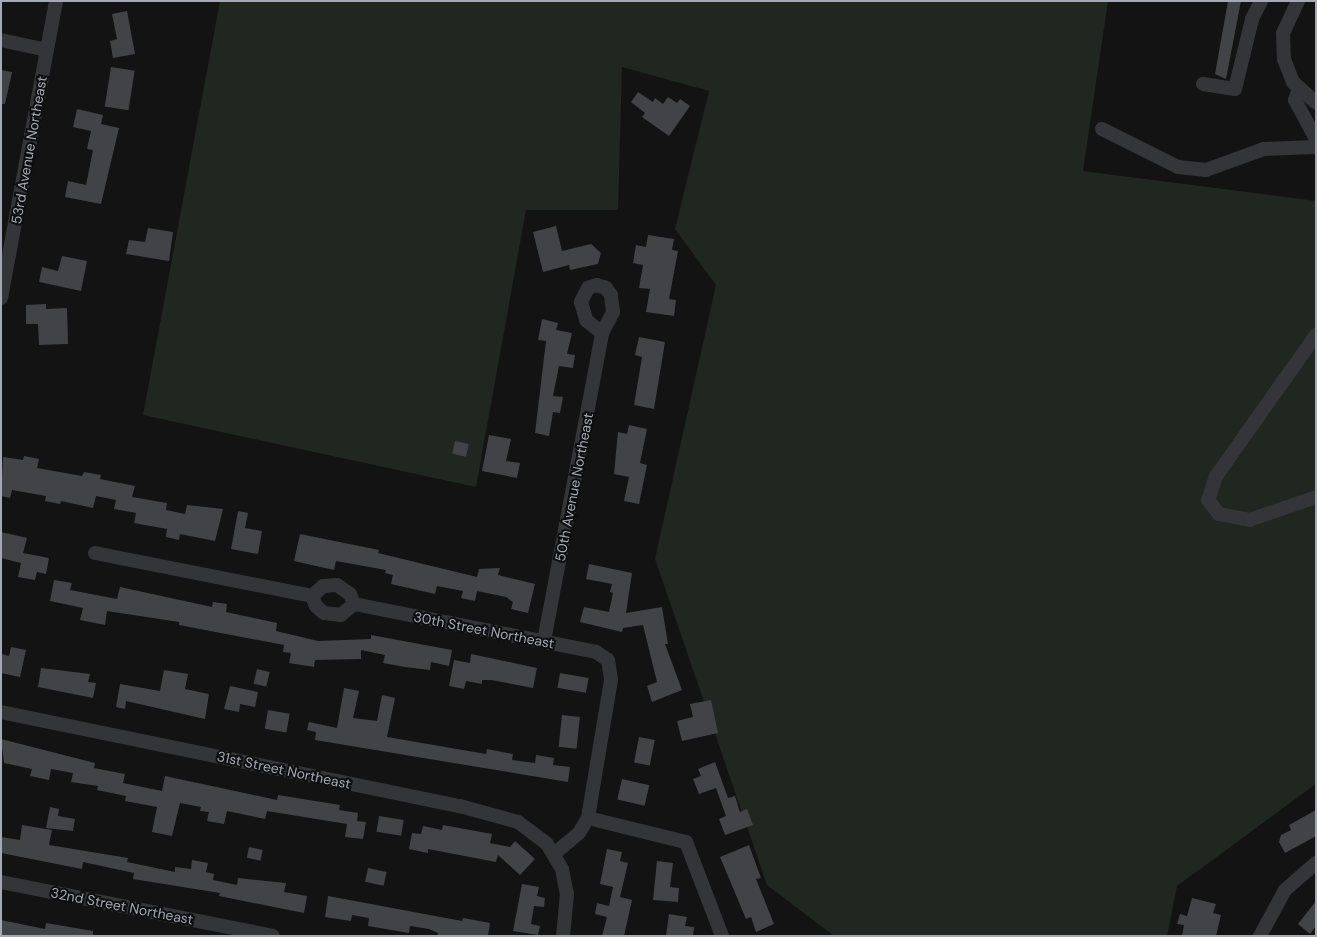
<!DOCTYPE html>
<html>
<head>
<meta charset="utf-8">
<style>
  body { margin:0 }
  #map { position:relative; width:1317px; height:937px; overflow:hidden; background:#131314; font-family:"DM Sans",sans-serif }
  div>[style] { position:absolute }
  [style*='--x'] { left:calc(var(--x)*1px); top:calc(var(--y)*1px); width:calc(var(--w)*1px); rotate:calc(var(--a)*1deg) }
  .green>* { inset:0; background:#1f2720 }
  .building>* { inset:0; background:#424347; transform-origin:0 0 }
  .minor>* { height:14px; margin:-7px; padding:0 7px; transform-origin:7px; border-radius:7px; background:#343539 }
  span { translate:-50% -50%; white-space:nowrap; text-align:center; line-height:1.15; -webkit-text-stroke:4px #0e0e0f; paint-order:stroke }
  .street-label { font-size:14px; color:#a4a9b4 }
  .frame { position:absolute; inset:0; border:2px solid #a4a9b4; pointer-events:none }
</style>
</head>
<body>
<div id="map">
  <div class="green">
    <i style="clip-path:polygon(220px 1px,1108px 1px,1083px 171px,1316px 201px,1316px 784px,1177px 886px,1167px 936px,834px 936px,767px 885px,655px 559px,716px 285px,675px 229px,709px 91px,622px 67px,618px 210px,526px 210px,476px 487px,143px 415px)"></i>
  </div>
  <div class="building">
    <i style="clip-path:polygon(1228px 1px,1241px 1px,1226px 79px,1215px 74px)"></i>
    <i style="clip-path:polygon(127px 11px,135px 54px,113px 58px,110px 41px,117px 39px,112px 14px)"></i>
    <i style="left:111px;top:67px;width:24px;height:40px;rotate:9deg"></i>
    <i style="clip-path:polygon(1px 70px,12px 72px,5px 104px,1px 104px)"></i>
    <i style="clip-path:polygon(638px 92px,653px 102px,655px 98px,663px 104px,668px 97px,677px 103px,680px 99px,690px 106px,669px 136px,642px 117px,645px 113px,631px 102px)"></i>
    <i style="clip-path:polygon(77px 109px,103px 115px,101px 124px,119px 128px,101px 204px,65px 197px,68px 181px,86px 185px,93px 150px,87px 149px,91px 131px,73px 127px)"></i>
    <i style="clip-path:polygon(556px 226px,562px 251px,591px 244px,601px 253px,598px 264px,570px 270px,569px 265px,543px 272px,533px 232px)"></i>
    <i style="clip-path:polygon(148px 228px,173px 232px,169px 261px,126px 254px,129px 240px,145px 242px)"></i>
    <i style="clip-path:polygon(648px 235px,674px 239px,672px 250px,678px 251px,669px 299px,676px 300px,674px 316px,646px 312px,650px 289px,639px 288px,643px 265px,633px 263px,636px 245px,646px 247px)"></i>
    <i style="clip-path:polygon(62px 256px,87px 261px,81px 291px,39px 282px,42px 267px,58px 271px)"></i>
    <i style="clip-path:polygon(46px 304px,46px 309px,67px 308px,68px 344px,39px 345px,38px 324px,26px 324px,26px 305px)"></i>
    <i style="clip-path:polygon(542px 319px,558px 323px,556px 330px,572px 333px,567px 354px,575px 355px,573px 368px,559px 366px,553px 396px,563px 397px,560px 413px,553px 412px,549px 436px,535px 433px,546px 341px,538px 340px)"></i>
    <i style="clip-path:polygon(639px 337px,665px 342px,654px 409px,634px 405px,642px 357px,635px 355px)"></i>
    <i style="clip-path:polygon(629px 425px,647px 429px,640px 463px,647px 465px,639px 504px,624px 501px,629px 477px,614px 474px,618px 432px,627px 434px)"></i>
    <i style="clip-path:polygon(489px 435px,511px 439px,506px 461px,520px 463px,517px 478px,482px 471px)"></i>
    <i style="left:455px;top:441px;width:14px;height:13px;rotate:12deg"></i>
    <i style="clip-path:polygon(24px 456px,39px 459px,37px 468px,82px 476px,84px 472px,101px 475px,100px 479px,135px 486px,132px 497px,167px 503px,166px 510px,185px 514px,187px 505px,223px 509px,215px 541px,180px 534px,179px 540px,166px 537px,167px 529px,134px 523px,136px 513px,114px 509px,116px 500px,96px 496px,93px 508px,61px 501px,60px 504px,45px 501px,46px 496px,12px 490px,10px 498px,1px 496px,3px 457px,23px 460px)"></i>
    <i style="clip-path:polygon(238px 511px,248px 513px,245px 528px,262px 531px,258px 554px,231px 549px)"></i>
    <i style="clip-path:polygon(1px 532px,27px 538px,23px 553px,49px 558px,46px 574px,37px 572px,35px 580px,18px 577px,21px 563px,1px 558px)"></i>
    <i style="clip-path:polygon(300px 534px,379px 550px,378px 553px,477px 577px,479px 569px,500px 568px,498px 575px,535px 584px,528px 613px,511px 609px,513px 602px,506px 597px,477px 591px,475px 601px,461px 598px,463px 591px,437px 586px,435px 594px,391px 584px,393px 575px,385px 573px,386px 570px,336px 561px,334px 570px,294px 561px)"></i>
    <i style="clip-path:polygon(589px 564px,632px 573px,626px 613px,662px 607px,668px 644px,665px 644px,682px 690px,652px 702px,647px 686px,657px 682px,643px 625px,623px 628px,622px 632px,580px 622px,584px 607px,609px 612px,613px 593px,610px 592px,612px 584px,586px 579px)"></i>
    <i style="clip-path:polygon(54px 580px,72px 583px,70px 590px,117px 599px,120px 587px,212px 607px,213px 602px,227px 604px,226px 612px,277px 623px,276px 631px,318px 641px,371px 639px,371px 635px,452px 650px,449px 666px,431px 662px,430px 670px,405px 667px,383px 663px,385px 655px,361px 650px,361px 659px,315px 660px,314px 667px,289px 663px,291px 653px,283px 652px,284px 645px,179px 625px,179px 622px,107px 611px,105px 625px,80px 620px,83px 608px,50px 601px)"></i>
    <i style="clip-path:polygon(11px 647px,26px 650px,20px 677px,1px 673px,2px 654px,9px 656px)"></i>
    <i style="clip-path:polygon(471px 654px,537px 668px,533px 688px,491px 680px,482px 680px,482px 684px,466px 681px,464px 689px,449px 686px,454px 660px,470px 663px)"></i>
    <i style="clip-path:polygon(41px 668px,90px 674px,88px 682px,96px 683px,93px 698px,38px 687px)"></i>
    <i style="left:257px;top:669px;width:13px;height:15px;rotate:13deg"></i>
    <i style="clip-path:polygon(164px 670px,188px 674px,185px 689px,209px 694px,205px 719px,126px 701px,125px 709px,116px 707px,120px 684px,160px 691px)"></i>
    <i style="left:560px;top:673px;width:29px;height:15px;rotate:10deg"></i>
    <i style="clip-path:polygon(230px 686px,258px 692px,255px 707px,240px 704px,239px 712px,224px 709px)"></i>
    <i style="clip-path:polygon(344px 688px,359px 691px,353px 718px,377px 721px,382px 695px,395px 698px,387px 737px,486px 754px,487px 749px,513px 754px,512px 760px,535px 763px,536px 755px,554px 758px,553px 765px,570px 767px,568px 782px,315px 740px,316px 732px,307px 730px,309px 722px,337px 728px)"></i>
    <i style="clip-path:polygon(711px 700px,718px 733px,682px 741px,677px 721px,693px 717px,690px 704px)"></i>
    <i style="left:268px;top:710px;width:22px;height:19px;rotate:10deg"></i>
    <i style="left:562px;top:715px;width:18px;height:32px;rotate:6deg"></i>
    <i style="left:639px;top:737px;width:16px;height:26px;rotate:11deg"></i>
    <i style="clip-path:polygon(1px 739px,95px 763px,94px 768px,125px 774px,123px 783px,162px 791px,165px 776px,277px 800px,278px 795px,340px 805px,339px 810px,358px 813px,357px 821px,366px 822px,363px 839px,345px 837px,347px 824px,267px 811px,265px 819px,227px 811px,224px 824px,207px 821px,209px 812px,200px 811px,201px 807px,180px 803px,172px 836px,152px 832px,157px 807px,125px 801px,126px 796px,97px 790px,98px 786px,71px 782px,73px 773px,51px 769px,49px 780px,30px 776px,32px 769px,4px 763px)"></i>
    <i style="clip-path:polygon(715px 762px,728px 798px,735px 796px,740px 812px,747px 809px,753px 825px,725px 835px,719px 819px,726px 816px,716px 788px,699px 794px,693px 779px,701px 776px,698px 769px)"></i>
    <i style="left:622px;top:779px;width:28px;height:21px;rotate:13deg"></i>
    <i style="clip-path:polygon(50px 807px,59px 809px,58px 816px,75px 819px,73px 831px,46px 828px)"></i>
    <i style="clip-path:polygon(1316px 810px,1316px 836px,1285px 853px,1279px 842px,1281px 835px,1291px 830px,1289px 825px)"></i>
    <i style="left:379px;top:816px;width:25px;height:16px;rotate:9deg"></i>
    <i style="clip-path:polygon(22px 825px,52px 830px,49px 845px,128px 858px,127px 862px,175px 872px,175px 867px,191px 869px,192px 860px,208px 863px,206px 872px,214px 874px,213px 880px,237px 885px,238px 878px,286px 883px,284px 892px,307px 896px,304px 913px,219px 896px,220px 893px,133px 879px,134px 873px,83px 862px,82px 869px,1px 853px,1px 837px,20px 840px)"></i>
    <i style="clip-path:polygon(443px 825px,492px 834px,490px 843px,510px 847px,515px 841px,535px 859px,520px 875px,498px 855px,496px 862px,428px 849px,428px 853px,409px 849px,412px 833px,421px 834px,423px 826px,442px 830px)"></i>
    <i style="clip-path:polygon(749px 845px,761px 878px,756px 879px,774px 924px,756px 932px,751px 917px,746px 919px,720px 857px)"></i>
    <i style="left:249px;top:847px;width:14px;height:11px;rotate:12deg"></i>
    <i style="clip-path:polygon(607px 849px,622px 852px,620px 861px,628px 863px,620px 897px,632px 900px,624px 936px,602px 936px,607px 917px,595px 914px,597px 903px,609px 906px,613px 887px,600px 884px)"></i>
    <i style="clip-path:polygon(657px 861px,673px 863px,670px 887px,679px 888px,678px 902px,653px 900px)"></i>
    <i style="left:368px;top:868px;width:19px;height:14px;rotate:12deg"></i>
    <i style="clip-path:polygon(522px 884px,539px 887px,537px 896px,545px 898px,544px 907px,534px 906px,531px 924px,540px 926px,538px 935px,513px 931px)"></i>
    <i style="clip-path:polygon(328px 896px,462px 921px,463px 918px,490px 923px,488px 936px,437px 936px,438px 933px,429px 929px,410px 926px,409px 933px,368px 926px,369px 918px,352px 915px,351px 921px,325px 917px)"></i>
    <i style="clip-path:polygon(1192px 898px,1216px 904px,1213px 913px,1221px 915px,1216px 936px,1182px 936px,1184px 925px,1177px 924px,1180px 914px,1187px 916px)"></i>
    <i style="clip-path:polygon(1316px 901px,1316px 926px,1310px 934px,1298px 924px)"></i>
    <i style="clip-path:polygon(669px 914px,687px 917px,685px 926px,694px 927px,693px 936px,666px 936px)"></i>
    <i style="clip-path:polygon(1px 920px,45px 929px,46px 923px,93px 931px,93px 936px,1px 936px)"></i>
  </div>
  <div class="minor">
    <i style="--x:1298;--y:1;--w:35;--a:115"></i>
    <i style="--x:1283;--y:33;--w:26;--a:88"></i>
    <i style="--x:1284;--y:59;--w:25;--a:69"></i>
    <i style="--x:1293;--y:82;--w:31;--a:42"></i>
    <i style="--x:1;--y:40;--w:47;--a:12.3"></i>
    <i style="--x:1203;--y:84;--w:32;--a:9"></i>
    <i style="--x:1235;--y:89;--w:72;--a:-76.3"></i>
    <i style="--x:1252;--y:19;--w:20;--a:-63"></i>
    <i style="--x:1299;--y:88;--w:13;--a:108"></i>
    <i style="--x:1295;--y:100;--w:44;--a:61.7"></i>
    <i style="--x:1102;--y:129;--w:85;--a:26.6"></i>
    <i style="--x:1178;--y:167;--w:28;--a:6"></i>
    <i style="--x:1206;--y:170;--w:62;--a:-19.9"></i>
    <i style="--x:1264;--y:149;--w:52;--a:-2.2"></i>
    <i style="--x:1;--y:298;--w:302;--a:-79.5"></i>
    <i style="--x:1316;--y:335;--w:173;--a:125.3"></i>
    <i style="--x:1216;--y:476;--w:25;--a:108"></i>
    <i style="--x:1208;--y:500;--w:18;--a:52"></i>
    <i style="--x:1219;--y:514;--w:31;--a:11"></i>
    <i style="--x:1249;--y:520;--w:71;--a:-18.9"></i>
    <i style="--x:95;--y:553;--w:221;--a:11.2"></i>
    <i style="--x:337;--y:585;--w:16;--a:35"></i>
    <i style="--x:350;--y:594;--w:11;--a:68"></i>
    <i style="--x:354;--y:604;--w:17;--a:140"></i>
    <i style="--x:341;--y:615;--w:17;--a:-173"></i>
    <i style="--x:324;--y:613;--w:11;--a:-139"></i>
    <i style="--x:316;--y:606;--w:11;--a:-112"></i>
    <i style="--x:312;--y:596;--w:15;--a:-42"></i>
    <i style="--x:323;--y:586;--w:14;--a:-4"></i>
    <i style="--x:354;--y:604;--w:247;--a:11.2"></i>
    <i style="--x:596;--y:652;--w:14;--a:34"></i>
    <i style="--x:608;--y:660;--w:20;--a:81"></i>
    <i style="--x:611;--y:680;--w:140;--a:99.5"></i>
    <i style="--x:588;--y:818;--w:17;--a:121"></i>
    <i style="--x:579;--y:833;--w:31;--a:140"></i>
    <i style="--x:544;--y:641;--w:313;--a:-79.3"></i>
    <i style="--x:602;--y:333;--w:24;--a:-62"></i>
    <i style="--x:613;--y:312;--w:17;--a:-97"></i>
    <i style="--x:611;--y:295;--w:9;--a:-126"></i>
    <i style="--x:606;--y:288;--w:9;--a:-162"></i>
    <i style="--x:597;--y:285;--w:9;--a:162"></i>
    <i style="--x:588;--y:288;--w:16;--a:117"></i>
    <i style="--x:581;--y:302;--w:19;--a:74"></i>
    <i style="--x:586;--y:320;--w:21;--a:39"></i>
    <i style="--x:1;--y:712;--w:469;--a:11.6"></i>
    <i style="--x:460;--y:806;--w:60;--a:15.4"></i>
    <i style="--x:518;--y:822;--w:36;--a:37"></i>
    <i style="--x:547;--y:844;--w:29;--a:59"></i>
    <i style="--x:562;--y:869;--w:25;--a:79"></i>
    <i style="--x:567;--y:894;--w:42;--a:95.4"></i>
    <i style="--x:588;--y:818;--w:101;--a:13.8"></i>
    <i style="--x:686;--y:842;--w:101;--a:69"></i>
    <i style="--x:1;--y:882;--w:277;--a:11.2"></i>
    <i style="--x:1260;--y:936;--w:52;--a:-61.5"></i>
    <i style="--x:1285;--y:890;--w:41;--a:-41.1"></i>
  </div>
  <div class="street-label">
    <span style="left:29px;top:150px;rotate:-80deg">53rd Avenue Northeast</span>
    <span style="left:574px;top:487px;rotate:-79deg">50th Avenue Northeast</span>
    <span style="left:484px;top:630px;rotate:11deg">30th Street Northeast</span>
    <span style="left:284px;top:770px;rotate:12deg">31st Street Northeast</span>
    <span style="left:122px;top:906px;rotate:11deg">32nd Street Northeast</span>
  </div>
  <div class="frame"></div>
</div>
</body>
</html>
